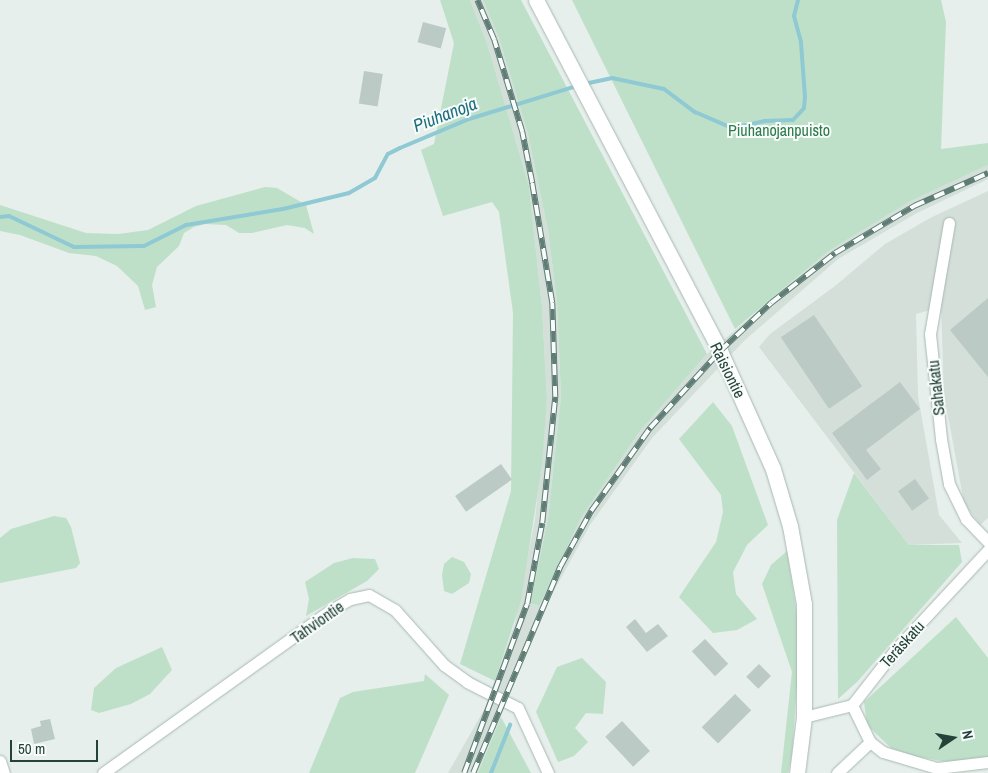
<!DOCTYPE html>
<html>
<head>
<meta charset="utf-8">
<style>
  body { margin:0 }
  #map { position:relative; width:988px; height:773px; overflow:hidden; background:#e6efeb; font-family:"Archivo Narrow",sans-serif }
  div>[style] { position:absolute }
  [style*='--x'] { left:calc(var(--x)*1px); top:calc(var(--y)*1px); width:calc(var(--w)*1px); rotate:calc(var(--a)*1deg) }
  .built>* { inset:0; background:#d4dfda }
  .green>* { inset:0; background:#bfe0c8 }
  .stream>* { height:4px; margin:-2px; padding:0 2px; transform-origin:2px; border-radius:2px; background:#8ec9d4 }
  .building>* { inset:0; background:#bbcac4; transform-origin:0 0 }
  .roads { filter:drop-shadow(0 0 1px #a8b8b2) drop-shadow(0 0 1px #a8b8b2) }
  .minor>* { height:11px; margin:-5.5px; padding:0 5.5px; transform-origin:5.5px; border-radius:5.5px; background:#fff }
  .secondary>* { height:15px; margin:-7.5px; padding:0 7.5px; transform-origin:7.5px; border-radius:7.5px; background:#fff }
  .rail>* { height:5.5px; margin-top:-2.75px; transform-origin:0; background:repeating-linear-gradient(90deg,#f7fbf9 0 11px,#5f7d75 0 22px); box-sizing:border-box; border-block:1px solid #5f7d75 }
  span { translate:-50% -50%; white-space:nowrap; text-align:center; line-height:1.15; -webkit-text-stroke:4px #f7fbf9; paint-order:stroke }
  .park-label { font-size:16px; color:#2d7a4b }
  .street-label { font-size:16px; color:#24423a }
  .water-label { font-size:18px; color:#1c6f80; font-style:italic }
  .north { position:absolute; left:928px; top:713px; width:50px; height:50px; -webkit-text-stroke:4px #f7fbf9; paint-order:stroke; rotate:78deg; font-size:14px; font-weight:700; line-height:20px; text-align:center; color:#24423a }
  .north::after { content:''; display:block; margin:auto; width:18px; height:22px; background:#24423a; clip-path:polygon(50% 0,100% 100%,50% 72%,0 100%) }
  .scale { position:absolute; left:10px; top:740px; width:88px; height:22px; box-sizing:border-box; border:2px solid #24423a; border-top:0; padding-left:6px; font-size:15px; line-height:18px; white-space:nowrap; color:#24423a; -webkit-text-stroke:4px #f7fbf9; paint-order:stroke }
</style>
</head>
<body>
<div id="map">
  <div class="built">
    <i style="clip-path:polygon(470px 0,483px 0,499px 38px,528px 134px,548px 231px,557px 302px,561px 396px,548px 519px,530px 603px,538px 606px,581px 518px,640px 431px,707px 354px,830px 250px,911px 201px,988px 165px,988px 179px,917px 213px,838px 259px,744px 341px,652px 438px,590px 525px,544px 609px,478px 773px,448px 773px,485px 708px,515px 623px,535px 519px,547px 399px,542px 307px,529px 186px,487px 43px)"></i>
    <i style="clip-path:polygon(988px 191px,988px 518px,980px 525px,964px 503px,944px 394px,941px 307px,916px 314px,918px 396px,939px 515px,962px 543px,909px 545px,759px 347px,770px 334px,835px 286px,885px 244px,930px 218px)"></i>
  </div>
  <div class="green">
    <i style="clip-path:polygon(440px 0,470px 0,487px 43px,529px 186px,542px 307px,547px 399px,542px 465px,521px 601px,495px 681px,460px 664px,511px 491px,513px 313px,499px 212px,492px 202px,443px 216px,421px 150px,434px 144px,454px 43px)"></i>
    <i style="clip-path:polygon(483px 0,521px 0,707px 354px,640px 431px,581px 518px,539px 606px,530px 603px,548px 519px,561px 396px,557px 302px,548px 231px,528px 134px,499px 38px)"></i>
    <i style="clip-path:polygon(572px 0,941px 0,946px 22px,941px 149px,988px 143px,988px 165px,911px 201px,830px 250px,735px 329px)"></i>
    <i style="clip-path:polygon(265px 187px,277px 188px,306px 205px,314px 234px,305px 228px,287px 225px,252px 233px,239px 233px,226px 225px,205px 224px,194px 227px,184px 233px,179px 246px,157px 267px,152px 285px,156px 307px,145px 310px,138px 286px,117px 266px,96px 256px,69px 253px,20px 235px,0 231px,0 205px,86px 233px,118px 234px,148px 230px,196px 206px)"></i>
    <i style="clip-path:polygon(713px 402px,732px 426px,768px 525px,747px 545px,733px 572px,736px 594px,757px 619px,737px 630px,713px 633px,679px 597px,716px 542px,723px 512px,721px 495px,679px 439px)"></i>
    <i style="clip-path:polygon(854px 473px,909px 545px,959px 545px,962px 562px,858px 681px,838px 699px,837px 520px)"></i>
    <i style="clip-path:polygon(54px 516px,66px 518px,71px 527px,80px 563px,76px 568px,0 583px,0 538px,11px 529px)"></i>
    <i style="clip-path:polygon(787px 551px,797px 615px,797px 684px,792px 754px,788px 773px,781px 773px,792px 672px,762px 584px,771px 565px)"></i>
    <i style="clip-path:polygon(452px 557px,464px 562px,471px 574px,469px 583px,452px 594px,444px 591px,442px 575px,444px 564px)"></i>
    <i style="clip-path:polygon(353px 558px,375px 559px,379px 569px,367px 581px,306px 616px,309px 599px,305px 582px,334px 563px)"></i>
    <i style="clip-path:polygon(956px 617px,988px 658px,988px 757px,953px 763px,913px 756px,891px 748px,867px 725px,864px 702px)"></i>
    <i style="clip-path:polygon(162px 647px,172px 670px,150px 694px,131px 704px,99px 713px,91px 710px,94px 688px,116px 668px)"></i>
    <i style="clip-path:polygon(582px 658px,606px 682px,603px 714px,586px 713px,575px 728px,588px 742px,574px 756px,558px 762px,536px 712px,557px 667px)"></i>
    <i style="clip-path:polygon(425px 674px,449px 695px,415px 773px,309px 773px,340px 698px,353px 692px,424px 681px)"></i>
    <i style="clip-path:polygon(501px 717px,531px 773px,478px 773px)"></i>
  </div>
  <div class="stream">
    <i style="--x:584;--y:84;--w:29;--a:-12"></i>
    <i style="--x:612;--y:78;--w:53;--a:11.9"></i>
    <i style="--x:664;--y:89;--w:39;--a:37"></i>
    <i style="--x:695;--y:112;--w:40;--a:23.4"></i>
    <i style="--x:732;--y:128;--w:33;--a:-12"></i>
    <i style="--x:764;--y:121;--w:29;--a:-2"></i>
    <i style="--x:793;--y:120;--w:16;--a:-47"></i>
    <i style="--x:804;--y:108;--w:11;--a:-85"></i>
    <i style="--x:805;--y:97;--w:55;--a:-94.2"></i>
    <i style="--x:801;--y:42;--w:27;--a:-105"></i>
    <i style="--x:794;--y:16;--w:16;--a:-76"></i>
    <i style="--x:0;--y:217;--w:9;--a:-6"></i>
    <i style="--x:9;--y:216;--w:72;--a:25.5"></i>
    <i style="--x:74;--y:247;--w:70;--a:-0.8"></i>
    <i style="--x:144;--y:246;--w:47;--a:-26.6"></i>
    <i style="--x:186;--y:225;--w:98;--a:-9.4"></i>
    <i style="--x:283;--y:209;--w:68;--a:-13.6"></i>
    <i style="--x:349;--y:193;--w:30;--a:-30"></i>
    <i style="--x:375;--y:178;--w:27;--a:-62"></i>
    <i style="--x:388;--y:154;--w:13;--a:-27"></i>
    <i style="--x:400;--y:148;--w:75;--a:-22.8"></i>
    <i style="--x:469;--y:119;--w:113;--a:-17"></i>
    <i style="--x:491;--y:773;--w:52;--a:-68.4"></i>
  </div>
  <div class="building">
    <i style="left:423px;top:22px;width:24px;height:21px;rotate:15deg"></i>
    <i style="left:364px;top:71px;width:19px;height:33px;rotate:9deg"></i>
    <i style="clip-path:polygon(988px 298px,988px 377px,950px 330px)"></i>
    <i style="left:814px;top:315px;width:86px;height:40px;rotate:56deg"></i>
    <i style="clip-path:polygon(900px 382px,920px 409px,866px 450px,881px 469px,867px 480px,832px 433px)"></i>
    <i style="left:501px;top:464px;width:19px;height:56px;rotate:55deg"></i>
    <i style="left:915px;top:479px;width:24px;height:21px;rotate:54deg"></i>
    <i style="clip-path:polygon(635px 619px,646px 633px,658px 624px,668px 636px,647px 652px,626px 627px)"></i>
    <i style="left:705px;top:639px;width:34px;height:18px;rotate:47deg"></i>
    <i style="left:759px;top:664px;width:17px;height:18px;rotate:45deg"></i>
    <i style="left:735px;top:694px;width:23px;height:47px;rotate:45deg"></i>
    <i style="clip-path:polygon(50px 719px,55px 739px,34px 744px,31px 729px,41px 726px,40px 721px)"></i>
    <i style="left:622px;top:721px;width:41px;height:23px;rotate:47deg"></i>
  </div>
  <div class="roads">
    <div class="minor">
      <i style="--x:949;--y:223;--w:113;--a:99.7"></i>
      <i style="--x:930;--y:334;--w:106;--a:84"></i>
      <i style="--x:941;--y:439;--w:46;--a:79.9"></i>
      <i style="--x:949;--y:484;--w:39;--a:64"></i>
      <i style="--x:966;--y:519;--w:32;--a:46"></i>
      <i style="--x:852;--y:705;--w:41;--a:64.1"></i>
      <i style="--x:870;--y:742;--w:16;--a:38"></i>
      <i style="--x:883;--y:752;--w:56;--a:16.5"></i>
      <i style="--x:937;--y:768;--w:51;--a:-6.7"></i>
      <i style="--x:804;--y:717;--w:49;--a:-14"></i>
      <i style="--x:852;--y:705;--w:70;--a:-52"></i>
      <i style="--x:895;--y:650;--w:137;--a:-47.1"></i>
      <i style="--x:0;--y:761;--w:13;--a:72"></i>
      <i style="--x:103;--y:773;--w:280;--a:-35.6"></i>
      <i style="--x:331;--y:610;--w:22;--a:-30"></i>
      <i style="--x:350;--y:599;--w:19;--a:-12"></i>
      <i style="--x:369;--y:595;--w:30;--a:30"></i>
      <i style="--x:395;--y:610;--w:74;--a:48.3"></i>
      <i style="--x:444;--y:665;--w:29;--a:36"></i>
      <i style="--x:467;--y:682;--w:57;--a:27"></i>
      <i style="--x:518;--y:708;--w:72;--a:65.2"></i>
      <i style="--x:837;--y:773;--w:45;--a:-43.2"></i>
    </div>
    <div class="secondary">
      <i style="--x:536;--y:0;--w:396;--a:62.3"></i>
      <i style="--x:720;--y:351;--w:129;--a:65.8"></i>
      <i style="--x:773;--y:469;--w:59;--a:73.4"></i>
      <i style="--x:790;--y:526;--w:79;--a:79.8"></i>
      <i style="--x:804;--y:604;--w:113;--a:90"></i>
      <i style="--x:804;--y:717;--w:56;--a:97.1"></i>
    </div>
  </div>
  <div class="rail">
    <i style="--x:464;--y:773;--w:180;--a:-69.6"></i>
    <i style="--x:527;--y:604;--w:82;--a:-79.5"></i>
    <i style="--x:542;--y:523;--w:127;--a:-84.1"></i>
    <i style="--x:555;--y:397;--w:94;--a:-91.8"></i>
    <i style="--x:552;--y:303;--w:122;--a:-99.5"></i>
    <i style="--x:532;--y:183;--w:52;--a:-101.1"></i>
    <i style="--x:522;--y:132;--w:96;--a:-106.9"></i>
    <i style="--x:494;--y:40;--w:43;--a:-113"></i>
    <i style="--x:473;--y:773;--w:224;--a:-67.1"></i>
    <i style="--x:560;--y:567;--w:64;--a:-61"></i>
    <i style="--x:591;--y:511;--w:102;--a:-54.6"></i>
    <i style="--x:650;--y:428;--w:104;--a:-47.7"></i>
    <i style="--x:720;--y:351;--w:70;--a:-43.3"></i>
    <i style="--x:771;--y:303;--w:81;--a:-38"></i>
    <i style="--x:835;--y:253;--w:92;--a:-30.7"></i>
    <i style="--x:914;--y:206;--w:81;--a:-24"></i>
  </div>
  <div class="park-label">
    <span style="left:779px;top:130px">Piuhanojanpuisto</span>
  </div>
  <div class="street-label">
    <span style="left:728px;top:370px;rotate:64deg">Raisiontie</span>
    <span style="left:936px;top:388px;rotate:-96deg">Sahakatu</span>
    <span style="left:317px;top:622px;rotate:-35deg">Tahviontie</span>
    <span style="left:902px;top:644px;rotate:-48deg">Teräskatu</span>
  </div>
  <div class="water-label">
    <span style="left:445px;top:115px;rotate:-21deg">Piuhanoja</span>
  </div>
  <div class="north">N</div>
  <div class="scale">50 m</div>
</div>
</body>
</html>
